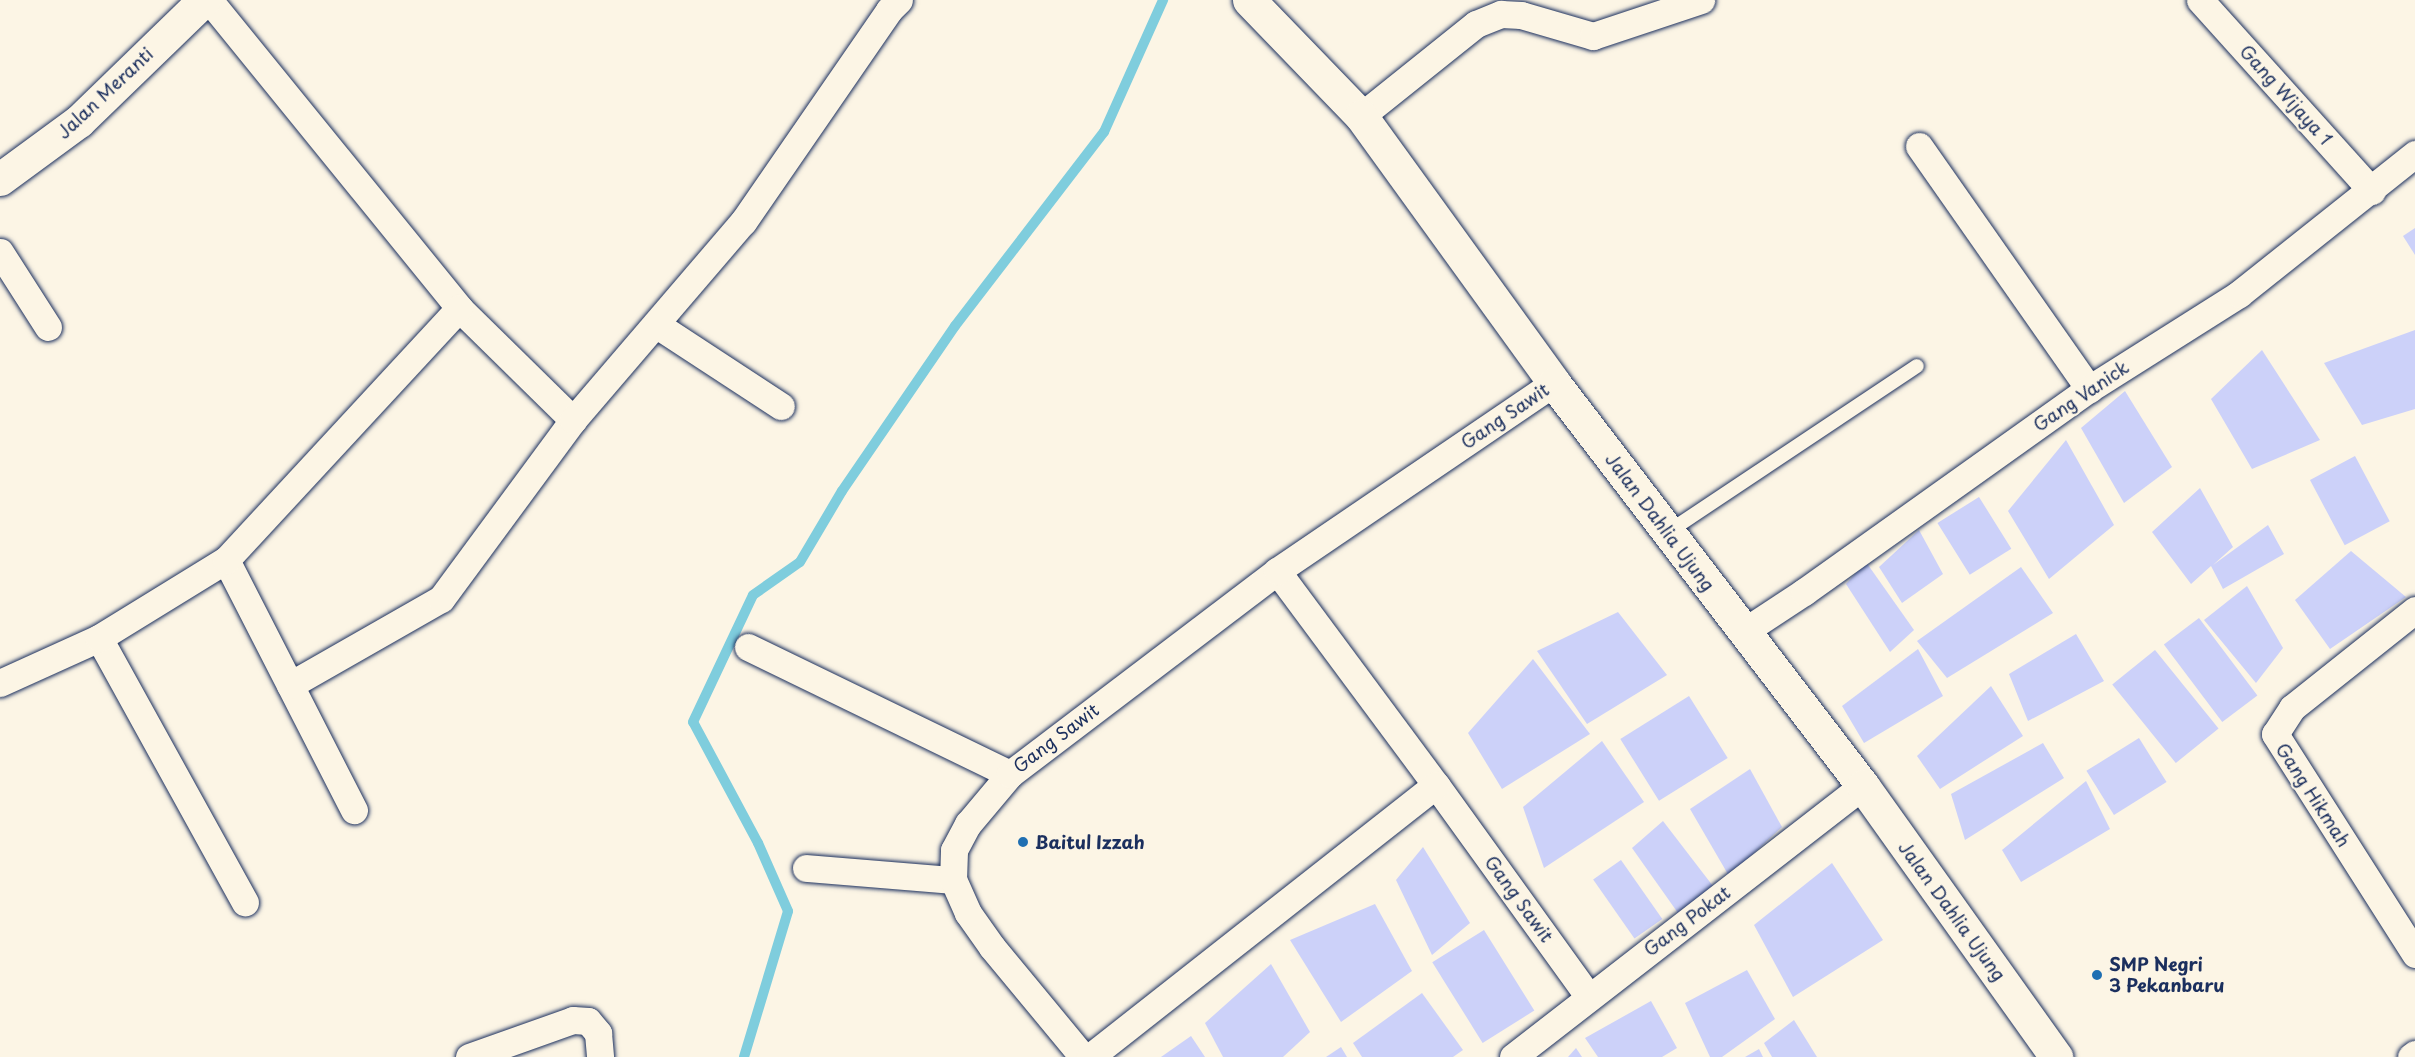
<!DOCTYPE html>
<html>
<head>
<meta charset="utf-8">
<style>
  body { margin:0 }
  #map { position:relative; width:2415px; height:1057px; overflow:hidden; background:#fcf5e5; font-family:"Playpen Sans",sans-serif }
  div>[style] { position:absolute }
  [style*='--x'] { left:calc(var(--x)*1px); top:calc(var(--y)*1px); width:calc(var(--w)*1px); rotate:calc(var(--a)*1deg) }
  .stream>* { height:10px; margin:-5px; padding:0 5px; transform-origin:5px; border-radius:5px; background:#7fcddd }
  .building>* { inset:0; background:#ccd1f9; transform-origin:0 0 }
  .roads { filter:drop-shadow(0 0 2px #1b2f5e) drop-shadow(0 0 2px #1b2f5e) }
  .lane>* { height:14px; margin:-7px; padding:0 7px; transform-origin:7px; border-radius:7px; background:#fcf5e5 }
  .street>* { height:27px; margin:-13.5px; padding:0 13.5px; transform-origin:13.5px; border-radius:13.5px; background:#fcf5e5 }
  .secondary>* { height:33px; margin:-16.5px; padding:0 16.5px; transform-origin:16.5px; border-radius:16.5px; background:#fcf5e5 }
  .dots>* { width:16px; height:16px; translate:-50% -50%; box-sizing:border-box; border:3px solid #fcf5e5; border-radius:50% }
  span { translate:-50% -50%; white-space:nowrap; text-align:center; line-height:1.15; -webkit-text-stroke:4.5px #fcf5e5; paint-order:stroke }
  .street-label { font-size:18px; color:#1b2f5e }
  .poi-label { font-size:18px; color:#1b2f5e; font-weight:700 }
  .left { translate:0 -50%; text-align:left }
</style>
</head>
<body>
<div id="map">
  <div class="stream">
    <i style="--x:744;--y:1057;--w:152;--a:-73.2"></i>
    <i style="--x:788;--y:911;--w:74;--a:-113.8"></i>
    <i style="--x:758;--y:843;--w:137;--a:-118.2"></i>
    <i style="--x:693;--y:722;--w:140;--a:-64.7"></i>
    <i style="--x:753;--y:595;--w:57;--a:-35.1"></i>
    <i style="--x:800;--y:562;--w:82;--a:-59.4"></i>
    <i style="--x:842;--y:491;--w:200;--a:-55.6"></i>
    <i style="--x:955;--y:326;--w:245;--a:-52.5"></i>
    <i style="--x:1104;--y:132;--w:145;--a:-65.9"></i>
  </div>
  <div class="building">
    <i style="clip-path:polygon(2415px 228px,2415px 255px,2403px 236px)"></i>
    <i style="clip-path:polygon(2415px 330px,2415px 409px,2362px 425px,2324px 363px)"></i>
    <i style="clip-path:polygon(2262px 350px,2320px 440px,2252px 469px,2211px 399px)"></i>
    <i style="clip-path:polygon(2125px 391px,2172px 467px,2124px 503px,2081px 428px)"></i>
    <i style="clip-path:polygon(2066px 440px,2114px 525px,2049px 579px,2008px 511px)"></i>
    <i style="left:2355px;top:456px;width:74px;height:51px;rotate:62deg"></i>
    <i style="clip-path:polygon(2200px 488px,2233px 547px,2213px 565px,2268px 525px,2284px 554px,2223px 589px,2211px 566px,2191px 584px,2152px 532px)"></i>
    <i style="left:1979px;top:497px;width:61px;height:49px;rotate:58deg"></i>
    <i style="clip-path:polygon(1919px 530px,1943px 574px,1902px 603px,1879px 567px)"></i>
    <i style="clip-path:polygon(2351px 551px,2406px 597px,2330px 649px,2295px 600px)"></i>
    <i style="clip-path:polygon(1866px 562px,1914px 630px,1890px 652px,1846px 584px)"></i>
    <i style="clip-path:polygon(2021px 567px,2053px 613px,1947px 678px,1917px 641px)"></i>
    <i style="clip-path:polygon(2247px 586px,2283px 648px,2256px 683px,2204px 620px)"></i>
    <i style="clip-path:polygon(1618px 612px,1667px 675px,1587px 724px,1537px 651px)"></i>
    <i style="left:2199px;top:618px;width:97px;height:44px;rotate:53deg"></i>
    <i style="clip-path:polygon(2076px 634px,2104px 681px,2028px 721px,2009px 674px)"></i>
    <i style="clip-path:polygon(1918px 649px,1943px 696px,1864px 743px,1842px 706px)"></i>
    <i style="left:2155px;top:650px;width:101px;height:55px;rotate:51deg"></i>
    <i style="clip-path:polygon(1533px 659px,1590px 734px,1502px 789px,1468px 733px)"></i>
    <i style="clip-path:polygon(1991px 686px,2023px 736px,1940px 789px,1917px 756px)"></i>
    <i style="left:1689px;top:696px;width:73px;height:81px;rotate:58deg"></i>
    <i style="left:2139px;top:738px;width:52px;height:62px;rotate:58deg"></i>
    <i style="clip-path:polygon(1602px 741px,1644px 802px,1544px 868px,1523px 807px)"></i>
    <i style="clip-path:polygon(2043px 743px,2064px 778px,1965px 840px,1951px 794px)"></i>
    <i style="clip-path:polygon(1750px 769px,1782px 827px,1729px 876px,1690px 809px)"></i>
    <i style="clip-path:polygon(2086px 781px,2110px 829px,2021px 882px,2002px 850px)"></i>
    <i style="clip-path:polygon(1663px 821px,1716px 890px,1678px 913px,1632px 848px)"></i>
    <i style="clip-path:polygon(1423px 847px,1470px 923px,1432px 955px,1396px 880px)"></i>
    <i style="left:1621px;top:860px;width:72px;height:34px;rotate:55deg"></i>
    <i style="clip-path:polygon(1832px 863px,1883px 940px,1793px 997px,1754px 925px)"></i>
    <i style="clip-path:polygon(1375px 904px,1412px 971px,1341px 1022px,1290px 940px)"></i>
    <i style="left:1484px;top:930px;width:95px;height:61px;rotate:58deg"></i>
    <i style="clip-path:polygon(1271px 964px,1310px 1032px,1283px 1057px,1223px 1057px,1205px 1023px)"></i>
    <i style="clip-path:polygon(1747px 970px,1775px 1019px,1722px 1057px,1710px 1057px,1685px 1003px)"></i>
    <i style="clip-path:polygon(1422px 993px,1463px 1050px,1453px 1057px,1362px 1057px,1353px 1043px)"></i>
    <i style="clip-path:polygon(1651px 1001px,1677px 1048px,1662px 1057px,1598px 1057px,1585px 1038px)"></i>
    <i style="clip-path:polygon(1794px 1020px,1817px 1057px,1772px 1057px,1764px 1043px)"></i>
    <i style="clip-path:polygon(1191px 1036px,1205px 1057px,1161px 1057px)"></i>
    <i style="clip-path:polygon(1341px 1047px,1347px 1057px,1326px 1057px)"></i>
    <i style="clip-path:polygon(1576px 1048px,1582px 1057px,1568px 1057px)"></i>
    <i style="clip-path:polygon(1759px 1049px,1763px 1057px,1745px 1057px)"></i>
  </div>
  <div class="roads">
    <div class="lane">
      <i style="--x:1668;--y:532;--w:299;--a:-33.7"></i>
    </div>
    <div class="street">
      <i style="--x:209;--y:0;--w:397;--a:50.9"></i>
      <i style="--x:459;--y:308;--w:160;--a:44.5"></i>
      <i style="--x:2200;--y:0;--w:257;--a:48"></i>
      <i style="--x:1361;--y:116;--w:147;--a:-38.7"></i>
      <i style="--x:1476;--y:24;--w:27;--a:-22"></i>
      <i style="--x:1501;--y:14;--w:20;--a:3"></i>
      <i style="--x:1521;--y:15;--w:75;--a:16.3"></i>
      <i style="--x:1593;--y:36;--w:114;--a:-18.4"></i>
      <i style="--x:1919;--y:146;--w:297;--a:55"></i>
      <i style="--x:0;--y:252;--w:89;--a:57.4"></i>
      <i style="--x:657;--y:325;--w:148;--a:33.2"></i>
      <i style="--x:226;--y:560;--w:281;--a:62.9"></i>
      <i style="--x:1277;--y:571;--w:267;--a:53.4"></i>
      <i style="--x:1436;--y:785;--w:260;--a:54.2"></i>
      <i style="--x:2415;--y:610;--w:157;--a:141.5"></i>
      <i style="--x:2292;--y:708;--w:31;--a:123"></i>
      <i style="--x:2275;--y:734;--w:261;--a:57.5"></i>
      <i style="--x:1743;--y:632;--w:73;--a:-33.3"></i>
      <i style="--x:1804;--y:592;--w:350;--a:-35.5"></i>
      <i style="--x:2089;--y:389;--w:178;--a:-32.3"></i>
      <i style="--x:2239;--y:294;--w:225;--a:-38.5"></i>
      <i style="--x:99;--y:638;--w:302;--a:61.1"></i>
      <i style="--x:748;--y:647;--w:291;--a:25.9"></i>
      <i style="--x:0;--y:683;--w:109;--a:-24.4"></i>
      <i style="--x:99;--y:638;--w:149;--a:-31.6"></i>
      <i style="--x:226;--y:560;--w:343;--a:-47.2"></i>
      <i style="--x:290;--y:685;--w:174;--a:-29.7"></i>
      <i style="--x:441;--y:599;--w:222;--a:-53.6"></i>
      <i style="--x:573;--y:420;--w:261;--a:-49.4"></i>
      <i style="--x:743;--y:222;--w:257;--a:-55.4"></i>
      <i style="--x:889;--y:10;--w:14;--a:-45"></i>
      <i style="--x:806;--y:868;--w:147;--a:4.7"></i>
      <i style="--x:469;--y:1057;--w:110;--a:-19.6"></i>
      <i style="--x:573;--y:1020;--w:15;--a:4"></i>
      <i style="--x:588;--y:1021;--w:16;--a:50"></i>
      <i style="--x:598;--y:1033;--w:24;--a:85"></i>
      <i style="--x:1083;--y:1057;--w:143;--a:-129.6"></i>
      <i style="--x:992;--y:947;--w:42;--a:-125.2"></i>
      <i style="--x:968;--y:913;--w:36;--a:-114"></i>
      <i style="--x:953;--y:880;--w:30;--a:-88"></i>
      <i style="--x:954;--y:850;--w:30;--a:-62"></i>
      <i style="--x:968;--y:824;--w:65;--a:-50"></i>
      <i style="--x:1010;--y:774;--w:335;--a:-37.2"></i>
      <i style="--x:1277;--y:571;--w:335;--a:-34.2"></i>
      <i style="--x:1090;--y:1057;--w:440;--a:-38.2"></i>
      <i style="--x:1513;--y:1057;--w:443;--a:-37.8"></i>
      <i style="--x:2411;--y:1057;--w:5;--a:-37"></i>
    </div>
    <div class="secondary">
      <i style="--x:1249;--y:0;--w:161;--a:46"></i>
      <i style="--x:1361;--y:116;--w:329;--a:54.1"></i>
      <i style="--x:1554;--y:383;--w:508;--a:52.52"></i>
      <i style="--x:1863;--y:786;--w:333;--a:54.5"></i>
      <i style="--x:0;--y:179;--w:98;--a:-36.3"></i>
      <i style="--x:79;--y:121;--w:174;--a:-44.1"></i>
    </div>
  </div>
  <div class="dots">
    <i style="left:1023px;top:842px;background:#1f6fb2"></i>
    <i style="left:2097px;top:975px;background:#1f6fb2"></i>
  </div>
  <div class="street-label">
    <span style="left:105px;top:93px;rotate:-43deg">Jalan Meranti</span>
    <span style="left:2286px;top:95px;rotate:48deg">Gang Wijaya 1</span>
    <span style="left:2081px;top:396px;rotate:-34deg">Gang Vanick</span>
    <span style="left:1505px;top:416px;rotate:-34deg">Gang Sawit</span>
    <span style="left:1660px;top:522px;rotate:53deg">Jalan Dahlia Ujung</span>
    <span style="left:1056px;top:738px;rotate:-37deg">Gang Sawit</span>
    <span style="left:2313px;top:795px;rotate:57deg">Gang Hikmah</span>
    <span style="left:1519px;top:899px;rotate:54deg">Gang Sawit</span>
    <span style="left:1952px;top:911px;rotate:54deg">Jalan Dahlia Ujung</span>
    <span style="left:1687px;top:921px;rotate:-37deg">Gang Pokat</span>
  </div>
  <div class="poi-label">
    <span class="left" style="left:1035px;top:842px">Baitul Izzah</span>
    <span class="left" style="left:2109px;top:975px">SMP Negri<br>3 Pekanbaru</span>
  </div>
</div>
</body>
</html>
